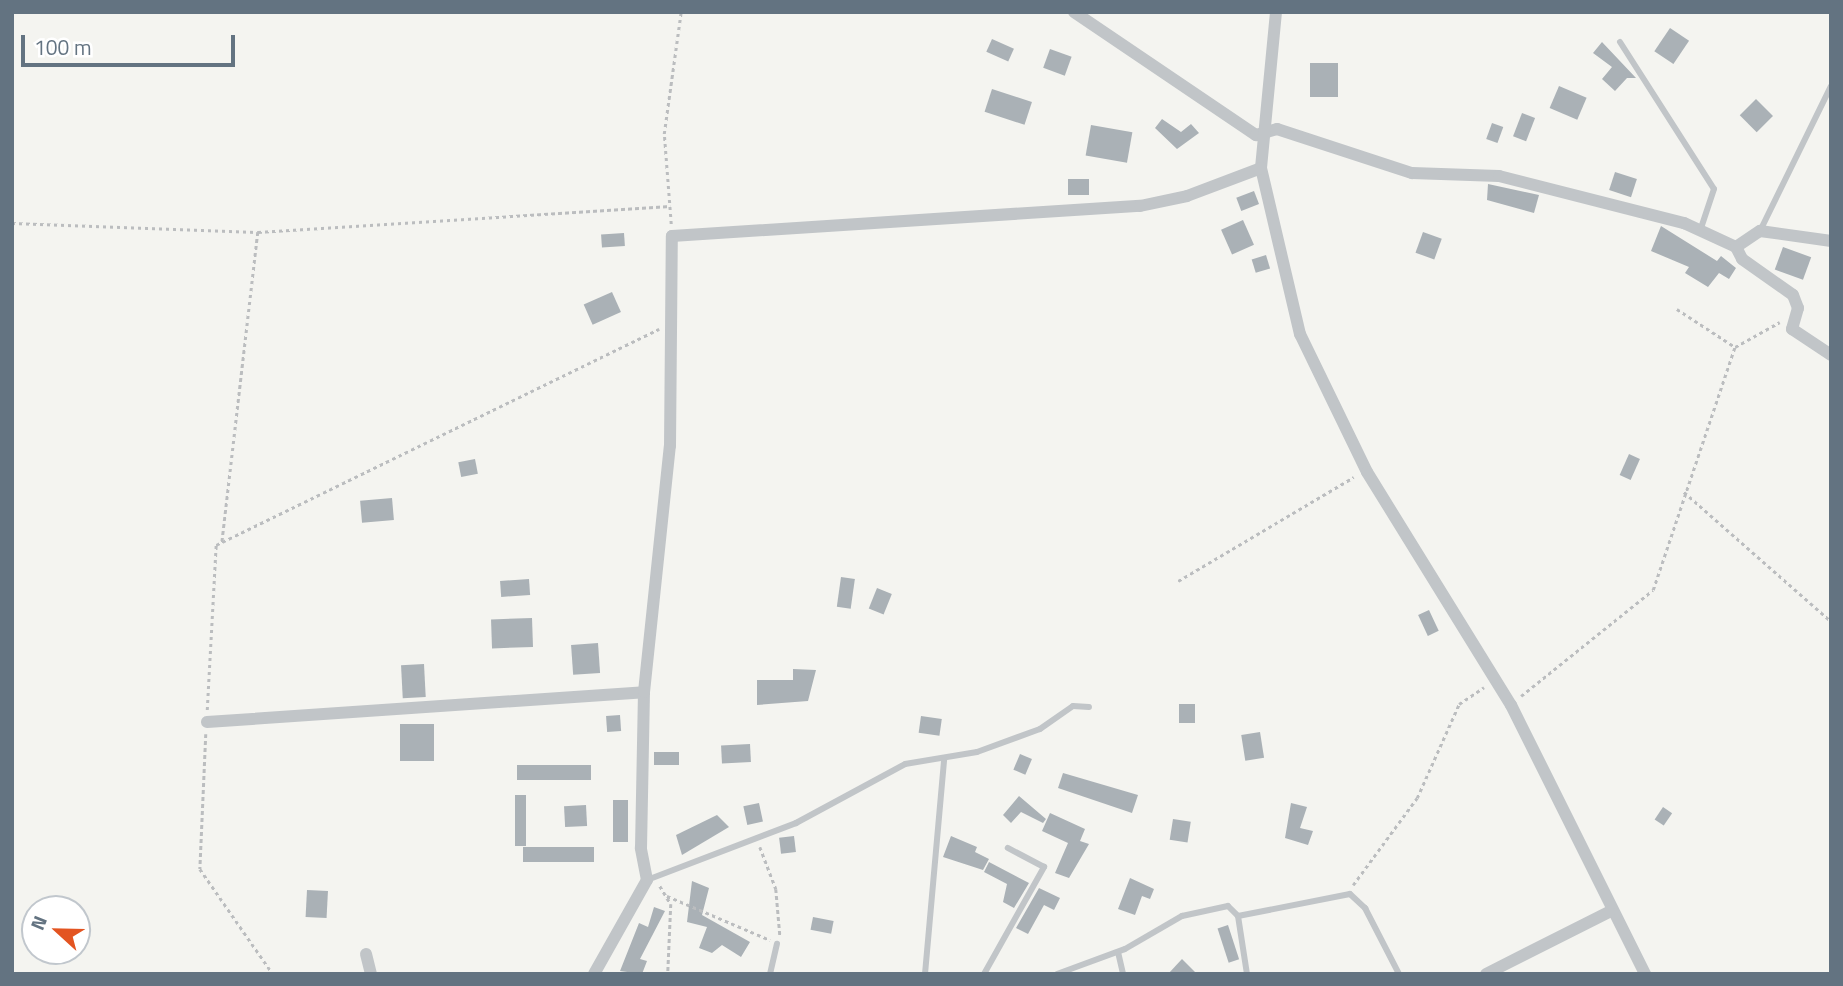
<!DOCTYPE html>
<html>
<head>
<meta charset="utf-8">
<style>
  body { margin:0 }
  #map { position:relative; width:1843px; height:986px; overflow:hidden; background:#f4f4f0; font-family:"Titillium Web",sans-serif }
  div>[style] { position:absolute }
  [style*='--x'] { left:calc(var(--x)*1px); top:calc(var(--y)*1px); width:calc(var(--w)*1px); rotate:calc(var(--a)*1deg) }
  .building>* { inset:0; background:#aab1b6; transform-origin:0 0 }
  .path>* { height:2.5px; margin-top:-1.25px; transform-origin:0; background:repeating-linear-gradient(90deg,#bbbdbf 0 3.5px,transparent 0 7px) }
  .service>* { height:6px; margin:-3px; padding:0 3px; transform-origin:3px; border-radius:3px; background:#c1c5c8 }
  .minor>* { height:12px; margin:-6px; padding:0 6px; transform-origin:6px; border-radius:6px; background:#c1c5c8 }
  span { translate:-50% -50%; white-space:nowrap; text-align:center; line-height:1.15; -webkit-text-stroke:7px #fff; paint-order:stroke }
  .frame { position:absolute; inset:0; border:14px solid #637381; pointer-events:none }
  .north { position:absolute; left:21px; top:895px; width:70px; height:70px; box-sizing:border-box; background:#fff; border:2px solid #c1c7cd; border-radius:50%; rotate:292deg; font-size:19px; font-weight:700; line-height:28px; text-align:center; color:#637381 }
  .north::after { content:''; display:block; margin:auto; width:24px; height:32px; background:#e35421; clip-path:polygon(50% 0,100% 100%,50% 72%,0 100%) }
  .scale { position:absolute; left:21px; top:35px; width:214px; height:32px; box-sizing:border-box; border:4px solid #637381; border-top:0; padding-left:9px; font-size:21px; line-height:24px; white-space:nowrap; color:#637381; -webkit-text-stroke:5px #fff; paint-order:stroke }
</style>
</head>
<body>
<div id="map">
  <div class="building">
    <i style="left:1670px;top:28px;width:23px;height:28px;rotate:34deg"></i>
    <i style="left:992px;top:39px;width:24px;height:14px;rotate:24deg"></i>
    <i style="clip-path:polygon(1602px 42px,1636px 78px,1627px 78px,1615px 91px,1602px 79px,1612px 67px,1593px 53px)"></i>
    <i style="left:1050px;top:49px;width:23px;height:20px;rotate:20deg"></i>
    <i style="left:1310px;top:63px;width:28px;height:34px"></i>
    <i style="left:1559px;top:86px;width:30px;height:24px;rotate:23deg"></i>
    <i style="left:992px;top:89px;width:42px;height:24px;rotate:18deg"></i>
    <i style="left:1756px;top:99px;width:24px;height:23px;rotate:45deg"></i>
    <i style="left:1522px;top:113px;width:14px;height:25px;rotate:21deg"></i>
    <i style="clip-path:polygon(1162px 119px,1181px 132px,1191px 124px,1199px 133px,1177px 149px,1155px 128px)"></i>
    <i style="left:1492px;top:123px;width:12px;height:17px;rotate:20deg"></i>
    <i style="left:1091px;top:125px;width:42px;height:31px;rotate:10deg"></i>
    <i style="left:1615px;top:172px;width:23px;height:19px;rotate:18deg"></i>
    <i style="left:1068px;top:179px;width:21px;height:16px"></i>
    <i style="clip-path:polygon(1488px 184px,1539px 195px,1534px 213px,1487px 200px)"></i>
    <i style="left:1254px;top:191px;width:14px;height:19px;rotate:69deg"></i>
    <i style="left:1243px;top:220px;width:27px;height:24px;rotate:66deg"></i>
    <i style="clip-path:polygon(1661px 226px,1717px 261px,1721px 256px,1736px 268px,1729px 279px,1719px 273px,1708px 287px,1685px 273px,1689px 267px,1651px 251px)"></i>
    <i style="left:1423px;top:232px;width:20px;height:22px;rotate:20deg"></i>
    <i style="left:624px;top:233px;width:13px;height:23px;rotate:86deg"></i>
    <i style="left:1783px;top:247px;width:30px;height:24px;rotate:20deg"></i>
    <i style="left:1266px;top:255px;width:14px;height:15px;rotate:73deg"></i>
    <i style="left:612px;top:292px;width:22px;height:31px;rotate:66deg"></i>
    <i style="left:1629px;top:454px;width:12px;height:23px;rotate:24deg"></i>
    <i style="left:475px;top:459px;width:15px;height:17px;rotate:79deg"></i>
    <i style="left:392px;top:498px;width:22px;height:32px;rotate:85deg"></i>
    <i style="left:841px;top:577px;width:14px;height:30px;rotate:8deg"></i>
    <i style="left:529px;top:579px;width:16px;height:29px;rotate:86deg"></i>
    <i style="left:877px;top:588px;width:16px;height:22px;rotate:22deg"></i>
    <i style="left:1429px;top:610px;width:23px;height:12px;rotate:65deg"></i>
    <i style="left:532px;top:618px;width:29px;height:41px;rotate:88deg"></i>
    <i style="left:598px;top:643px;width:30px;height:27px;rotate:86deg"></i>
    <i style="left:424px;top:664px;width:33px;height:23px;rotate:87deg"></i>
    <i style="clip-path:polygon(793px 669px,816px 670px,808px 701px,757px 705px,757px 680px,793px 680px)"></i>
    <i style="left:1195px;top:704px;width:19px;height:16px;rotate:90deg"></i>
    <i style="left:620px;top:715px;width:16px;height:14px;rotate:86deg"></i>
    <i style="left:921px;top:716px;width:21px;height:17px;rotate:8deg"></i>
    <i style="left:400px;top:724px;width:34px;height:37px"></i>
    <i style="left:1260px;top:732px;width:26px;height:19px;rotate:81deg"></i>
    <i style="left:750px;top:744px;width:18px;height:29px;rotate:87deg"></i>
    <i style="left:679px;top:752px;width:13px;height:25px;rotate:90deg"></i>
    <i style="left:1020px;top:754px;width:13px;height:17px;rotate:23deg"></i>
    <i style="left:591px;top:765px;width:15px;height:74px;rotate:90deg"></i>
    <i style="clip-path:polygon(1063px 773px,1138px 795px,1132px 813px,1058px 788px)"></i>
    <i style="left:515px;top:795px;width:11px;height:51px"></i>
    <i style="clip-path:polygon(1019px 796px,1046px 819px,1043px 823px,1021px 812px,1011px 823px,1003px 815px)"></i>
    <i style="left:613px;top:800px;width:15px;height:42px"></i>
    <i style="left:759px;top:803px;width:19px;height:16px;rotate:78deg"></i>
    <i style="clip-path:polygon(1291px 803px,1307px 807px,1300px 828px,1313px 831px,1308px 845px,1285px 838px)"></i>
    <i style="left:586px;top:805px;width:21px;height:22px;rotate:87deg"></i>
    <i style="left:1663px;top:807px;width:11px;height:15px;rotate:34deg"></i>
    <i style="clip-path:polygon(1050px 813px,1085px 829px,1080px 841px,1089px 844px,1069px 878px,1055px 873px,1068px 843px,1042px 831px)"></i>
    <i style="clip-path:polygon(717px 815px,729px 827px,682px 855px,676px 835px)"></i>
    <i style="left:1173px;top:819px;width:18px;height:21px;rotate:9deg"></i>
    <i style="left:794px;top:836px;width:16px;height:15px;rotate:83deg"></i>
    <i style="clip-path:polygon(951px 836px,977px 847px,975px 852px,989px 859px,983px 870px,943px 857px)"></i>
    <i style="left:594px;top:847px;width:15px;height:71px;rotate:90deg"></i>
    <i style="clip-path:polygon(989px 862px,1029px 883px,1014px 908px,1003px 902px,1007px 884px,984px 872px)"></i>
    <i style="clip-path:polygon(1130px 878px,1154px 889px,1150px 899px,1142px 896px,1135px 915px,1118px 909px)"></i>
    <i style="clip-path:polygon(692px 881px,709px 888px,702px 915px,750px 942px,741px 957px,722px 945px,712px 953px,699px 948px,707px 927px,687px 922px)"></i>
    <i style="clip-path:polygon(1039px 888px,1060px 898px,1054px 910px,1044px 905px,1028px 934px,1016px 928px)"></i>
    <i style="left:307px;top:890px;width:21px;height:27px;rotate:3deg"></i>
    <i style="clip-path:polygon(654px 907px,665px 911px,640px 959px,647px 961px,642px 974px,620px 971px,639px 923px,648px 927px)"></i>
    <i style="left:813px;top:917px;width:21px;height:13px;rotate:11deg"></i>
    <i style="left:1228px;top:925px;width:36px;height:11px;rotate:72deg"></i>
    <i style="clip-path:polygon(1182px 959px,1197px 974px,1168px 974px)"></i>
  </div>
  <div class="path">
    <i style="--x:12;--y:223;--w:246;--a:2.1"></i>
    <i style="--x:258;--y:232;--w:312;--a:96.6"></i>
    <i style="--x:671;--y:224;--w:90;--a:-94.4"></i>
    <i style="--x:664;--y:134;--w:123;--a:-82.1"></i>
    <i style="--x:258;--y:232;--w:413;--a:-3.6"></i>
    <i style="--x:1677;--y:309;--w:69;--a:33.2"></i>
    <i style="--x:1735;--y:347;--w:51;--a:-29.1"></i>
    <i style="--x:1684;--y:492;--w:196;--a:41.3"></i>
    <i style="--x:1178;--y:581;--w:204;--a:-30.6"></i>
    <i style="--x:1521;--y:696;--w:169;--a:-38.8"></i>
    <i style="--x:1653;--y:590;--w:256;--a:-71.4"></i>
    <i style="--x:207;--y:710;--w:165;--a:-86.9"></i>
    <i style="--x:216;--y:545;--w:493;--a:-26"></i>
    <i style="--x:206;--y:734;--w:135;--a:92.5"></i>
    <i style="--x:200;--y:869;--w:128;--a:55.2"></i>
    <i style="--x:760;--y:847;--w:45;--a:69.1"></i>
    <i style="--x:776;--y:889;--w:46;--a:85"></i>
    <i style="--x:1353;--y:885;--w:108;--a:-53.7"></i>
    <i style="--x:1417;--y:798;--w:103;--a:-65.9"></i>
    <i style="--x:1459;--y:704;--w:30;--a:-34"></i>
    <i style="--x:660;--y:886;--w:21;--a:59"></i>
    <i style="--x:671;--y:904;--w:70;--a:92.5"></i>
    <i style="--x:667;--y:896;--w:112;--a:23.1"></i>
  </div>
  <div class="service">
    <i style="--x:1620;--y:42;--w:174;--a:57.4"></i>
    <i style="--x:1714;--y:189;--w:44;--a:108.4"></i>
    <i style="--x:1760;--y:231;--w:161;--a:-63.9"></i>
    <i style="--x:647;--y:880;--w:160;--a:-20.9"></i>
    <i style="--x:796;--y:823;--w:124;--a:-28.4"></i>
    <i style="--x:905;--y:764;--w:73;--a:-9.5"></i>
    <i style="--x:977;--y:752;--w:67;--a:-20.1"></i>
    <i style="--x:1040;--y:729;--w:40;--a:-34.9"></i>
    <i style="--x:1073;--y:706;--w:16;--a:4"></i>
    <i style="--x:1238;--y:916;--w:114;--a:-11.1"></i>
    <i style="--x:1350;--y:894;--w:21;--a:43"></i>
    <i style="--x:1365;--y:908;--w:74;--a:62.7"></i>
    <i style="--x:1118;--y:952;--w:23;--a:77"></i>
    <i style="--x:770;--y:974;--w:31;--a:-77"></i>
    <i style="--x:925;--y:974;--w:215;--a:-84.9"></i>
    <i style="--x:984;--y:974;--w:123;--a:-60.7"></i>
    <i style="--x:1044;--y:867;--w:41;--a:-152.2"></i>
    <i style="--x:1057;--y:974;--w:72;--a:-20.2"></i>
    <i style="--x:1125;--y:949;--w:66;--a:-30.1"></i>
    <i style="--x:1182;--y:916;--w:47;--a:-12.3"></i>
    <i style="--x:1228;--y:906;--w:14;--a:45"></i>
    <i style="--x:1238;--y:916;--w:59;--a:81.2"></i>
  </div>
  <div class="minor">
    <i style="--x:1074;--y:12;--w:220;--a:34.1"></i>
    <i style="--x:1256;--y:135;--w:22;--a:-16"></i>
    <i style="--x:1277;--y:129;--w:142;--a:18.1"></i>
    <i style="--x:1412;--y:173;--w:87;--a:2"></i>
    <i style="--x:1499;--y:176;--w:191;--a:14.3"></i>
    <i style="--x:1684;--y:223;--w:57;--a:24.8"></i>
    <i style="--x:1736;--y:247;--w:29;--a:-34"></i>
    <i style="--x:1760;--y:231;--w:72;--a:8"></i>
    <i style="--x:1276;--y:12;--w:157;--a:95.5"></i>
    <i style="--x:1261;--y:168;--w:171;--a:76.8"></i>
    <i style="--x:1300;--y:334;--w:153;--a:64.1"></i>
    <i style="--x:1367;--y:472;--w:274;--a:58.3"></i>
    <i style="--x:1511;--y:705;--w:301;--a:63.5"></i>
    <i style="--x:1736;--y:247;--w:13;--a:63"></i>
    <i style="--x:1742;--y:259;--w:62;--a:35.2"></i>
    <i style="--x:1793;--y:295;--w:14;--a:69"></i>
    <i style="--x:1798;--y:308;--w:22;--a:106"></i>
    <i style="--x:1792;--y:329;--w:47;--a:33.7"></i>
    <i style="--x:207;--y:722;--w:438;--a:-3.9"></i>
    <i style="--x:366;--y:954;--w:21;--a:76"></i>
    <i style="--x:594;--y:974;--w:108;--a:-60.6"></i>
    <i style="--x:647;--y:880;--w:33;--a:-101"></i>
    <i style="--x:641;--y:848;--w:156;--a:-88.9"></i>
    <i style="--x:644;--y:692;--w:247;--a:-84"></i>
    <i style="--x:670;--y:446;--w:210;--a:-89.5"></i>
    <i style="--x:672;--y:236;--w:469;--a:-3.7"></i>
    <i style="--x:1140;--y:206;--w:48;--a:-12"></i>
    <i style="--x:1187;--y:196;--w:79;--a:-20.7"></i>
    <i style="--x:1486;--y:974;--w:138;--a:-26.8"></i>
  </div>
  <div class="frame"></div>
  <div class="north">N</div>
  <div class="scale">100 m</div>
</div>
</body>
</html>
